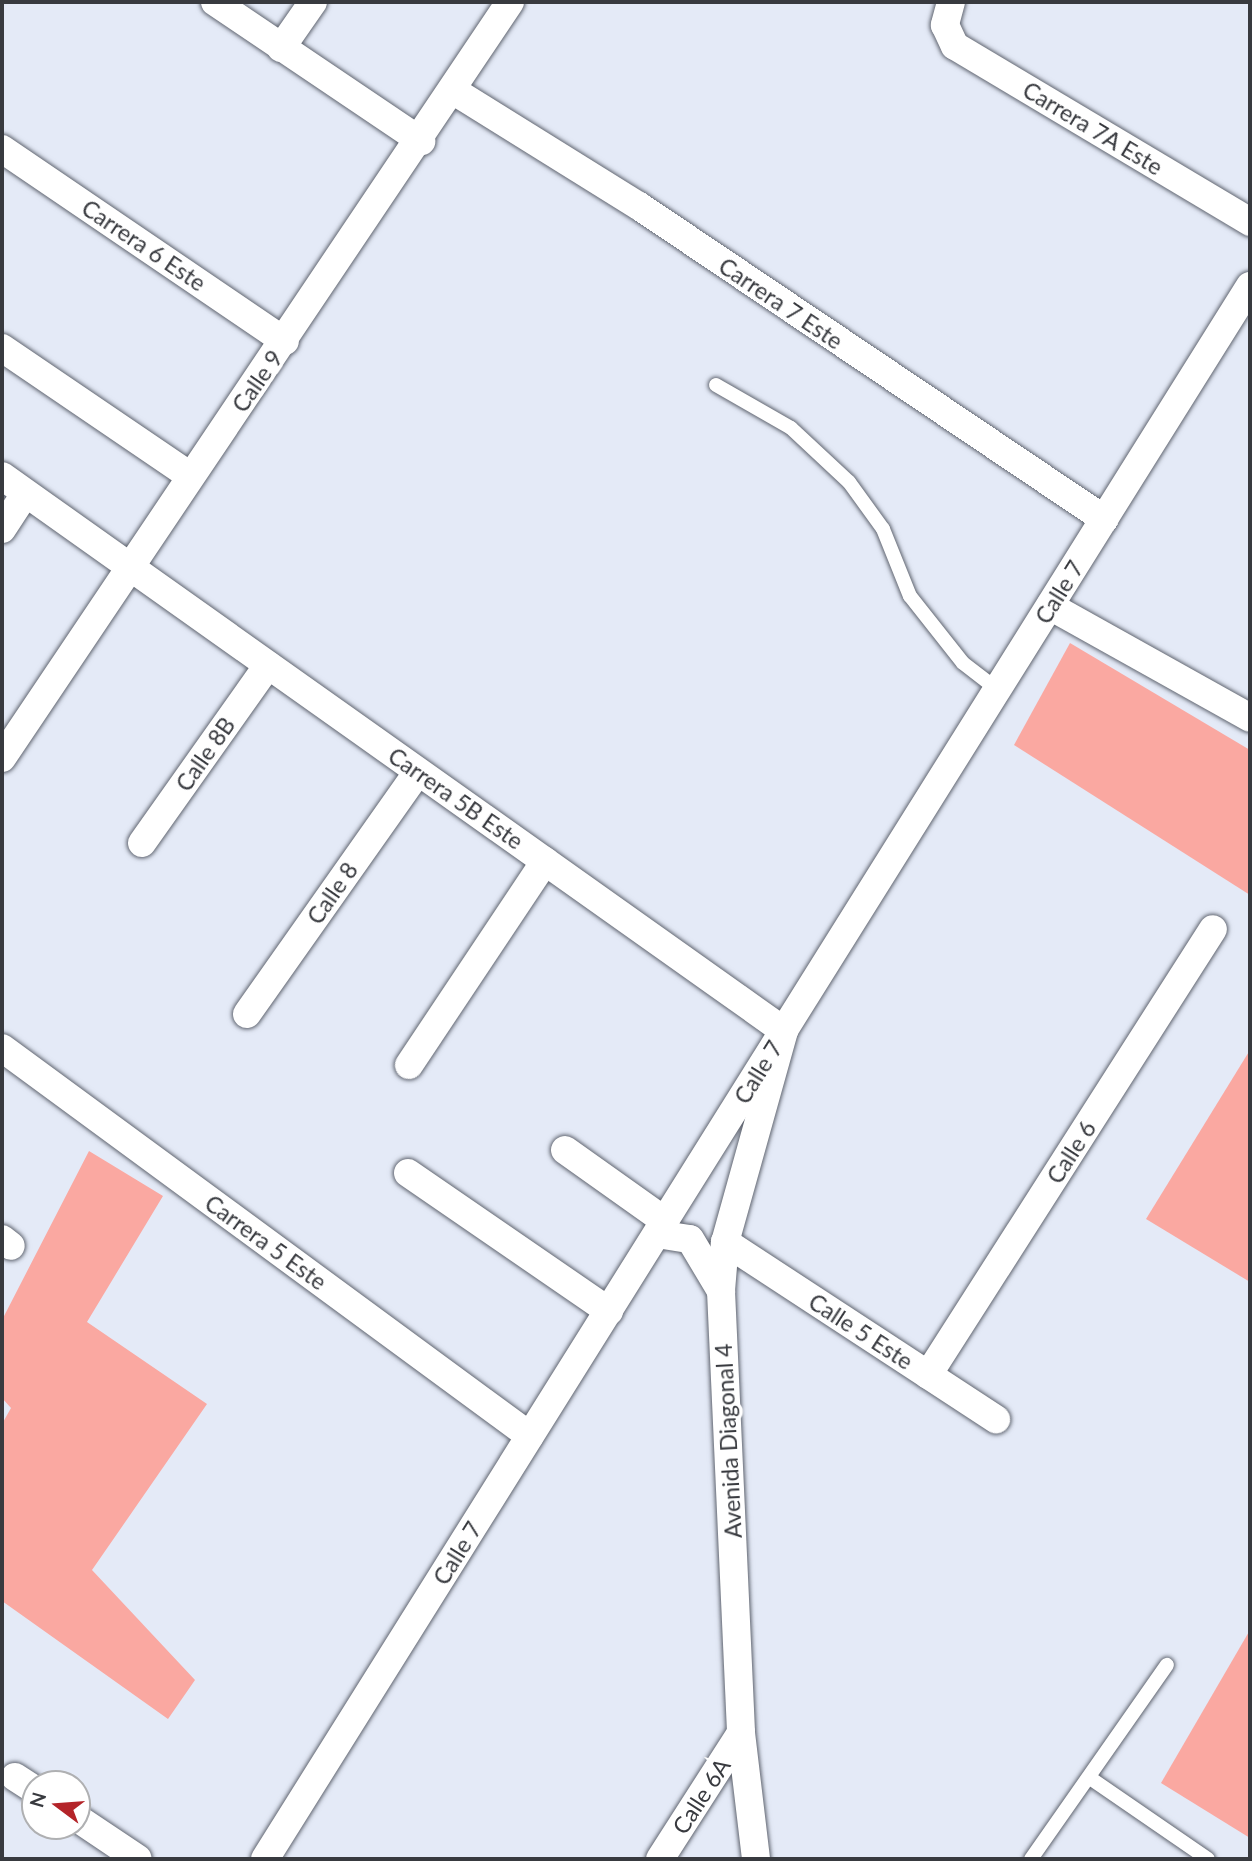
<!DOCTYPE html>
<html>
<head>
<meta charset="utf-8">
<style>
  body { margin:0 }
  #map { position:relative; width:1252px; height:1861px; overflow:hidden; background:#e4eaf7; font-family:Lato,sans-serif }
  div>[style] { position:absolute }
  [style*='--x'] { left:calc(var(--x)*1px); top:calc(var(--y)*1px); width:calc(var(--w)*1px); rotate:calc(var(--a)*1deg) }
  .green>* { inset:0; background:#faa8a1 }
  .roads { filter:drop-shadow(0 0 2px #606570) drop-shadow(0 0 2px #606570) }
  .service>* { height:14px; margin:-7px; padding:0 7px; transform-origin:7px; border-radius:7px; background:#fff }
  .minor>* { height:28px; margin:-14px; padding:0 14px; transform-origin:14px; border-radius:14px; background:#fff }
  span { translate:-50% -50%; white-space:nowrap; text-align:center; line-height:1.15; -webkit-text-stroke:7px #fff; paint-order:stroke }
  .street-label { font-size:23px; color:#383a3f }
  .frame { position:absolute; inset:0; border:4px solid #383a3f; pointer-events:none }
  .north { position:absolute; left:21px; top:1770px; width:70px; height:70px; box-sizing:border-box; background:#fff; border:2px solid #afb0b2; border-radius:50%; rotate:286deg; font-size:19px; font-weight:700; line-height:28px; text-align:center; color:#383a3f }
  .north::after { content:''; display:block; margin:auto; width:24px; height:32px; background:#b42429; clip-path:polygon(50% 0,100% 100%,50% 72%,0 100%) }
</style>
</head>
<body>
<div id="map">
  <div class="green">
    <i style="clip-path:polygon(1070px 643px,1250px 750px,1250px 895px,1014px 745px)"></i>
    <i style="clip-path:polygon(1250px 1050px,1250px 1282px,1146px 1219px)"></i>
    <i style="clip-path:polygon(89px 1151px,163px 1196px,87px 1322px,207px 1404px,92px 1570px,195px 1680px,168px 1719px,2px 1601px,2px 1424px,11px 1408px,2px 1398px,2px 1320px)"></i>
    <i style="clip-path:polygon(1250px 1630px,1250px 1838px,1161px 1783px)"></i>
  </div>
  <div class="roads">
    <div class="service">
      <i style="--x:716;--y:385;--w:86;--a:29.8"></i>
      <i style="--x:791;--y:428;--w:79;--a:43"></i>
      <i style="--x:849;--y:482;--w:58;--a:54.1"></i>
      <i style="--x:883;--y:529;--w:72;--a:68.1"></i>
      <i style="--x:910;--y:596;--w:85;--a:51.7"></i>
      <i style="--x:963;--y:663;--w:44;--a:37.6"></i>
      <i style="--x:1090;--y:1778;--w:143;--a:34.5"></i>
      <i style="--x:1031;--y:1859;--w:237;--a:-55"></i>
    </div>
    <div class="minor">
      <i style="--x:215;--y:2;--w:249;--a:34"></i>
      <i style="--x:951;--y:2;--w:24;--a:105"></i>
      <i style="--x:945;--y:25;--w:23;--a:65"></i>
      <i style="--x:955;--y:46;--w:344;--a:30.8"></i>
      <i style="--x:281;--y:48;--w:56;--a:-55.2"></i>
      <i style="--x:454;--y:91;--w:218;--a:31.9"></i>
      <i style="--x:639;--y:206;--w:561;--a:33.95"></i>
      <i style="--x:2;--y:149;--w:342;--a:34.2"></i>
      <i style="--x:2;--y:348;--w:227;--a:34.2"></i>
      <i style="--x:2;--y:476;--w:959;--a:35.36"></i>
      <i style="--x:784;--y:1031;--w:219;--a:105.6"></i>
      <i style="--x:725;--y:1242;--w:49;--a:94.7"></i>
      <i style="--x:721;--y:1291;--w:442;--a:87.4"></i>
      <i style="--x:741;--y:1733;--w:127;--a:83.2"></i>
      <i style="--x:2;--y:529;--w:42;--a:-56.7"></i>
      <i style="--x:1050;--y:606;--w:229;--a:29.2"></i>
      <i style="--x:2;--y:758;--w:911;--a:-56.1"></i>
      <i style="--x:142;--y:843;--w:218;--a:-54.7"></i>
      <i style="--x:247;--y:1014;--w:296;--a:-54.8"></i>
      <i style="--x:2;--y:1048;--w:655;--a:36.31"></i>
      <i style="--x:409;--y:1065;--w:245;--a:-56.3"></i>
      <i style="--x:565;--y:1150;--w:123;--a:35.4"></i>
      <i style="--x:408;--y:1173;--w:244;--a:34.5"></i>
      <i style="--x:657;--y:1234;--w:33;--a:9"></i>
      <i style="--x:690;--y:1239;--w:61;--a:59.2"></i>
      <i style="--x:2;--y:1239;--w:11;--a:38"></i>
      <i style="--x:725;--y:1242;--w:324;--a:33.2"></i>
      <i style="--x:928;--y:1375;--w:529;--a:-57.42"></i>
      <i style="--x:15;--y:1777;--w:24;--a:33"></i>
      <i style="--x:77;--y:1818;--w:73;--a:33.9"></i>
      <i style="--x:265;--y:1859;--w:1856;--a:-57.95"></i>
      <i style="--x:660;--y:1859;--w:150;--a:-57.3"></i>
    </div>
  </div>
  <div class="street-label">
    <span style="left:1093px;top:128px;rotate:31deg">Carrera 7A Este</span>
    <span style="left:144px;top:245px;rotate:34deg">Carrera 6 Este</span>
    <span style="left:781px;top:303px;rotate:34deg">Carrera 7 Este</span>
    <span style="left:257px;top:381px;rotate:-55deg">Calle 9</span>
    <span style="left:1059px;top:592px;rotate:-58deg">Calle 7</span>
    <span style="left:205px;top:754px;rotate:-55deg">Calle 8B</span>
    <span style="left:456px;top:798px;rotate:35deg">Carrera 5B Este</span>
    <span style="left:332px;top:893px;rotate:-55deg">Calle 8</span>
    <span style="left:758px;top:1072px;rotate:-58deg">Calle 7</span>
    <span style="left:1071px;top:1152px;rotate:-57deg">Calle 6</span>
    <span style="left:266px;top:1242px;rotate:36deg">Carrera 5 Este</span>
    <span style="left:861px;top:1331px;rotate:33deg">Calle 5 Este</span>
    <span style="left:728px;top:1441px;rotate:-93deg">Avenida Diagonal 4</span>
    <span style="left:457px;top:1553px;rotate:-58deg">Calle 7</span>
    <span style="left:701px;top:1796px;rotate:-57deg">Calle 6A</span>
  </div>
  <div class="frame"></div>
  <div class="north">N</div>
</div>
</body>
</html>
